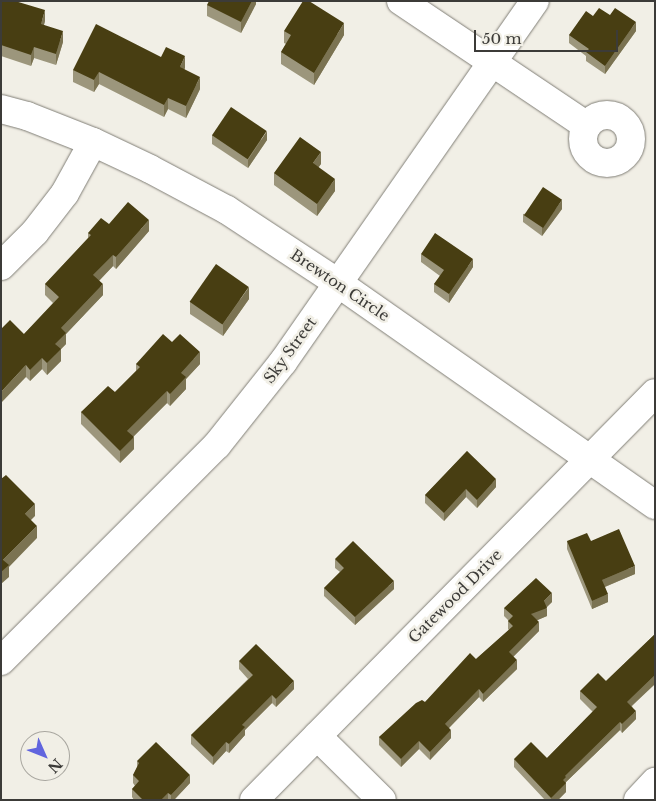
<!DOCTYPE html>
<html>
<head>
<meta charset="utf-8">
<style>
  body { margin:0 }
  #map { position:relative; width:656px; height:801px; overflow:hidden; background:#f1efe6; font-family:"Libre Baskerville",serif }
  div>[style] { position:absolute }
  [style*='--x'] { left:calc(var(--x)*1px); top:calc(var(--y)*1px); width:calc(var(--w)*1px); rotate:calc(var(--a)*1deg) }
  .roads { filter:drop-shadow(0 0 1px #807e76) drop-shadow(0 0 1px #807e76) }
  .minor>* { height:28px; margin:-14px; padding:0 14px; transform-origin:14px; border-radius:14px; background:#fff }
  .minor>.ring { margin:-14px; padding:0; box-sizing:content-box; background:none; border:28px solid #fff; border-radius:50% }
  .wall>* { inset:0; background:#9c967c }
  .shaded-wall>* { inset:0; background:#7b7352 }
  .building>* { inset:0; background:#483e12; transform-origin:0 0 }
  span { translate:-50% -50%; white-space:nowrap; text-align:center; line-height:1.15; -webkit-text-stroke:5px #f1efe6; paint-order:stroke }
  .street-label { font-size:15px; color:#3c3b38 }
  .frame { position:absolute; inset:0; border:2px solid #3c3b38; pointer-events:none }
  .north { position:absolute; left:20px; top:731px; width:50px; height:50px; box-sizing:border-box; background:#f1efe6; border:1px solid #a9a7a0; border-radius:50%; rotate:134deg; font-size:14px; font-weight:700; line-height:20px; text-align:center; color:#3c3b38 }
  .north::after { content:''; display:block; margin:auto; width:18px; height:22px; background:#6165de; clip-path:polygon(50% 0,100% 100%,50% 72%,0 100%) }
  .scale { position:absolute; left:474px; top:30px; width:144px; height:22px; box-sizing:border-box; border:2px solid #3c3b38; border-top:0; padding-left:6px; font-size:15px; line-height:18px; white-space:nowrap; color:#3c3b38; -webkit-text-stroke:4px #f1efe6; paint-order:stroke }
</style>
</head>
<body>
<div id="map">
  <div class="roads">
    <div class="minor">
      <i style="--x:401;--y:1;--w:224;--a:33.9"></i>
      <i style="--x:1;--y:109;--w:27;--a:15"></i>
      <i style="--x:27;--y:116;--w:71;--a:21.5"></i>
      <i style="--x:93;--y:142;--w:63;--a:25.3"></i>
      <i style="--x:150;--y:169;--w:87;--a:28"></i>
      <i style="--x:227;--y:210;--w:133;--a:33.3"></i>
      <i style="--x:338;--y:283;--w:387;--a:35"></i>
      <i class="ring" style="left:583px;top:115px;width:20px;height:20px"></i>
      <i style="--x:1;--y:266;--w:48;--a:-45"></i>
      <i style="--x:35;--y:232;--w:49;--a:-52.4"></i>
      <i style="--x:65;--y:193;--w:58;--a:-61.2"></i>
      <i style="--x:1;--y:661;--w:305;--a:-45"></i>
      <i style="--x:217;--y:445;--w:106;--a:-51.5"></i>
      <i style="--x:283;--y:362;--w:440;--a:-55.1"></i>
      <i style="--x:317;--y:736;--w:91;--a:44.6"></i>
      <i style="--x:254;--y:800;--w:571;--a:-45.43"></i>
      <i style="--x:638;--y:800;--w:25;--a:-47"></i>
    </div>
  </div>
  <div class="wall">
    <i style="clip-path:polygon(1px 1px,45px 21px,44px 25px,63px 42px,56px 65px,34px 58px,31px 66px,1px 56px)"></i>
    <i style="clip-path:polygon(256px 1px,256px 4px,241px 33px,207px 16px,207px 5px)"></i>
    <i style="clip-path:polygon(610px 15px,636px 31px,605px 74px,586px 61px,586px 56px,569px 43px,569px 35px,593px 16px)"></i>
    <i style="clip-path:polygon(284px 31px,344px 35px,314px 85px,281px 64px,281px 52px,286px 44px,284px 43px)"></i>
    <i style="clip-path:polygon(161px 57px,185px 68px,184px 69px,200px 89px,186px 118px,168px 109px,164px 117px,99px 84px,94px 92px,73px 82px,73px 70px)"></i>
    <i style="clip-path:polygon(212px 135px,267px 140px,248px 168px,212px 144px)"></i>
    <i style="clip-path:polygon(321px 164px,318px 167px,335px 191px,317px 216px,274px 185px,274px 173px)"></i>
    <i style="clip-path:polygon(562px 209px,542px 236px,523px 222px,523px 214px)"></i>
    <i style="clip-path:polygon(109px 224px,149px 231px,116px 269px,113px 266px,99px 281px,103px 295px,66px 334px,66px 344px,61px 349px,61px 361px,47px 375px,42px 369px,30px 381px,26px 377px,24px 334px,53px 303px,45px 295px,45px 284px,88px 238px,88px 233px)"></i>
    <i style="clip-path:polygon(421px 254px,473px 267px,449px 303px,434px 292px,434px 284px,440px 276px,421px 262px)"></i>
    <i style="clip-path:polygon(249px 299px,223px 336px,190px 314px,190px 302px)"></i>
    <i style="clip-path:polygon(172px 342px,200px 364px,186px 379px,186px 389px,170px 406px,167px 403px,133px 437px,134px 449px,120px 463px,81px 424px,81px 412px,115px 392px,136px 371px,136px 364px)"></i>
    <i style="clip-path:polygon(467px 451px,496px 487px,477px 508px,466px 497px,444px 521px,425px 503px,425px 495px)"></i>
    <i style="clip-path:polygon(567px 541px,591px 541px,635px 574px,605px 587px,608px 602px,592px 609px,567px 549px)"></i>
    <i style="clip-path:polygon(335px 559px,394px 589px,355px 625px,324px 596px,324px 588px,340px 572px,335px 568px)"></i>
    <i style="clip-path:polygon(552px 602px,546px 607px,547px 616px,537px 620px,539px 631px,513px 657px,517px 669px,483px 702px,479px 697px,449px 728px,451px 738px,430px 760px,419px 749px,401px 767px,379px 745px,379px 737px,425px 702px,476px 659px,509px 630px,508px 629px,508px 620px,504px 616px,504px 608px)"></i>
    <i style="clip-path:polygon(655px 634px,655px 684px,632px 706px,636px 719px,622px 733px,620px 730px,566px 782px,566px 792px,558px 800px,545px 800px,514px 767px,514px 759px,547px 758px,593px 712px,580px 699px,580px 691px,606px 681px)"></i>
    <i style="clip-path:polygon(239px 661px,294px 689px,276px 707px,272px 703px,245px 730px,245px 735px,229px 753px,226px 751px,213px 765px,191px 744px,191px 735px,248px 679px,239px 669px)"></i>
    <i style="clip-path:polygon(137px 761px,190px 783px,174px 800px,134px 800px,132px 797px,132px 789px,135px 786px,133px 783px,133px 775px,137px 767px)"></i>
  </div>
  <div class="shaded-wall">
    <i style="clip-path:polygon(252px 1px,256px 1px,256px 4px,241px 33px,241px 22px)"></i>
    <i style="clip-path:polygon(45px 10px,45px 21px,41px 35px,41px 24px)"></i>
    <i style="clip-path:polygon(636px 22px,636px 31px,605px 74px,605px 66px)"></i>
    <i style="clip-path:polygon(344px 23px,344px 35px,314px 85px,314px 73px)"></i>
    <i style="clip-path:polygon(63px 31px,63px 42px,56px 65px,56px 54px)"></i>
    <i style="clip-path:polygon(34px 47px,34px 58px,31px 66px,31px 55px)"></i>
    <i style="clip-path:polygon(185px 56px,185px 68px,180px 79px,180px 67px)"></i>
    <i style="clip-path:polygon(99px 72px,99px 84px,94px 92px,94px 80px)"></i>
    <i style="clip-path:polygon(200px 77px,200px 89px,186px 118px,186px 106px)"></i>
    <i style="clip-path:polygon(168px 98px,168px 109px,164px 117px,164px 105px)"></i>
    <i style="clip-path:polygon(267px 131px,267px 140px,248px 168px,248px 160px)"></i>
    <i style="clip-path:polygon(321px 152px,321px 164px,313px 175px,313px 163px)"></i>
    <i style="clip-path:polygon(335px 179px,335px 191px,317px 216px,317px 204px)"></i>
    <i style="clip-path:polygon(562px 200px,562px 209px,542px 236px,542px 228px)"></i>
    <i style="clip-path:polygon(149px 220px,149px 231px,116px 269px,116px 257px)"></i>
    <i style="clip-path:polygon(113px 255px,113px 266px,93px 287px,93px 275px)"></i>
    <i style="clip-path:polygon(473px 259px,473px 267px,449px 303px,449px 294px)"></i>
    <i style="clip-path:polygon(103px 284px,103px 295px,66px 334px,66px 344px,55px 355px,55px 344px,61px 328px)"></i>
    <i style="clip-path:polygon(249px 287px,249px 299px,223px 336px,223px 324px)"></i>
    <i style="clip-path:polygon(61px 349px,61px 361px,47px 375px,47px 363px)"></i>
    <i style="clip-path:polygon(200px 352px,200px 364px,186px 379px,186px 389px,170px 406px,170px 394px,181px 373px)"></i>
    <i style="clip-path:polygon(42px 358px,42px 369px,30px 381px,30px 370px)"></i>
    <i style="clip-path:polygon(26px 365px,26px 377px,1px 403px,1px 392px)"></i>
    <i style="clip-path:polygon(167px 391px,167px 403px,127px 443px,127px 431px)"></i>
    <i style="clip-path:polygon(134px 437px,134px 449px,120px 463px,120px 451px)"></i>
    <i style="clip-path:polygon(496px 479px,496px 487px,477px 508px,477px 500px)"></i>
    <i style="clip-path:polygon(466px 489px,466px 497px,444px 521px,444px 513px)"></i>
    <i style="clip-path:polygon(35px 504px,35px 516px,25px 526px,25px 514px)"></i>
    <i style="clip-path:polygon(37px 526px,37px 538px,9px 567px,9px 577px,1px 584px,1px 572px,3px 560px)"></i>
    <i style="clip-path:polygon(635px 566px,635px 574px,602px 588px,602px 580px)"></i>
    <i style="clip-path:polygon(394px 581px,394px 589px,355px 625px,355px 617px)"></i>
    <i style="clip-path:polygon(552px 593px,552px 602px,545px 609px,547px 608px,547px 616px,531px 623px,531px 614px)"></i>
    <i style="clip-path:polygon(608px 594px,608px 602px,592px 609px,592px 601px)"></i>
    <i style="clip-path:polygon(539px 622px,539px 631px,509px 661px,509px 652px)"></i>
    <i style="clip-path:polygon(517px 660px,517px 669px,483px 702px,483px 694px)"></i>
    <i style="clip-path:polygon(655px 675px,655px 684px,627px 710px,627px 702px)"></i>
    <i style="clip-path:polygon(294px 681px,294px 689px,276px 707px,276px 699px)"></i>
    <i style="clip-path:polygon(479px 689px,479px 697px,445px 732px,445px 724px)"></i>
    <i style="clip-path:polygon(272px 695px,272px 703px,245px 730px,245px 735px,229px 753px,229px 744px,242px 725px)"></i>
    <i style="clip-path:polygon(636px 711px,636px 719px,622px 733px,622px 724px)"></i>
    <i style="clip-path:polygon(620px 722px,620px 730px,566px 782px,566px 792px,558px 800px,551px 800px,551px 798px,565px 776px)"></i>
    <i style="clip-path:polygon(451px 730px,451px 738px,430px 760px,430px 752px)"></i>
    <i style="clip-path:polygon(419px 741px,419px 749px,401px 767px,401px 759px)"></i>
    <i style="clip-path:polygon(226px 742px,226px 751px,213px 765px,213px 757px)"></i>
    <i style="clip-path:polygon(190px 775px,190px 783px,174px 800px,171px 800px,171px 795px)"></i>
    <i style="clip-path:polygon(168px 793px,168px 800px,161px 800px)"></i>
  </div>
  <div class="building">
    <i style="clip-path:polygon(1px 1px,15px 1px,45px 10px,41px 24px,63px 31px,56px 54px,34px 47px,31px 55px,1px 45px)"></i>
    <i style="clip-path:polygon(209px 1px,252px 1px,241px 22px,207px 5px)"></i>
    <i style="clip-path:polygon(303px 1px,309px 1px,344px 23px,314px 73px,281px 52px,291px 35px,284px 31px)"></i>
    <i style="clip-path:polygon(599px 8px,610px 15px,615px 8px,636px 22px,605px 66px,586px 52px,589px 49px,569px 35px,586px 11px,593px 16px)"></i>
    <i style="clip-path:polygon(96px 24px,161px 57px,166px 47px,185px 56px,180px 67px,200px 77px,186px 106px,168px 98px,164px 105px,99px 72px,94px 80px,73px 70px)"></i>
    <i style="left:231px;top:107px;width:43px;height:34px;rotate:34deg"></i>
    <i style="clip-path:polygon(300px 137px,321px 152px,313px 163px,335px 179px,317px 204px,274px 173px)"></i>
    <i style="left:543px;top:187px;width:23px;height:34px;rotate:34deg"></i>
    <i style="clip-path:polygon(128px 202px,149px 220px,116px 257px,113px 255px,93px 275px,103px 284px,61px 328px,66px 333px,55px 344px,61px 349px,47px 363px,42px 358px,30px 370px,26px 365px,1px 392px,1px 329px,10px 320px,24px 334px,59px 297px,45px 284px,91px 235px,88px 233px,101px 218px,109px 224px)"></i>
    <i style="clip-path:polygon(435px 233px,473px 259px,449px 294px,434px 284px,444px 270px,421px 254px)"></i>
    <i style="left:216px;top:264px;width:40px;height:46px;rotate:35deg"></i>
    <i style="clip-path:polygon(163px 334px,172px 342px,180px 334px,200px 352px,181px 373px,186px 377px,170px 394px,167px 391px,127px 431px,134px 437px,120px 451px,81px 412px,108px 386px,115px 392px,140px 367px,136px 364px)"></i>
    <i style="clip-path:polygon(467px 451px,496px 479px,477px 500px,466px 489px,444px 513px,425px 495px)"></i>
    <i style="clip-path:polygon(6px 475px,35px 504px,25px 514px,37px 526px,3px 560px,9px 565px,1px 572px,1px 479px)"></i>
    <i style="clip-path:polygon(619px 529px,635px 566px,602px 580px,608px 594px,592px 601px,567px 541px,587px 533px,591px 541px)"></i>
    <i style="clip-path:polygon(353px 541px,394px 581px,355px 617px,324px 588px,344px 568px,335px 559px)"></i>
    <i style="clip-path:polygon(536px 578px,552px 593px,544px 601px,547px 608px,531px 614px,539px 622px,509px 652px,517px 660px,483px 694px,479px 689px,445px 724px,451px 730px,430px 752px,419px 741px,401px 759px,379px 737px,416px 703px,422px 700px,425px 702px,470px 653px,476px 659px,513px 626px,508px 621px,513px 616px,504px 608px)"></i>
    <i style="clip-path:polygon(655px 634px,655px 675px,627px 702px,636px 711px,622px 724px,620px 722px,565px 776px,566px 777px,563px 780px,566px 783px,551px 798px,514px 759px,531px 742px,547px 758px,597px 707px,580px 691px,598px 673px,606px 681px)"></i>
    <i style="clip-path:polygon(256px 644px,294px 681px,276px 699px,272px 695px,242px 725px,245px 727px,229px 744px,226px 742px,213px 757px,191px 735px,253px 675px,239px 661px)"></i>
    <i style="clip-path:polygon(156px 742px,190px 775px,171px 795px,168px 793px,161px 800px,143px 800px,132px 789px,139px 781px,133px 775px,139px 763px,137px 761px)"></i>
  </div>
  <div class="street-label">
    <span style="left:340px;top:285px;rotate:34deg">Brewton Circle</span>
    <span style="left:290px;top:350px;rotate:-54deg">Sky Street</span>
    <span style="left:455px;top:596px;rotate:-45deg">Gatewood Drive</span>
  </div>
  <div class="frame"></div>
  <div class="north">N</div>
  <div class="scale">50 m</div>
</div>
</body>
</html>
